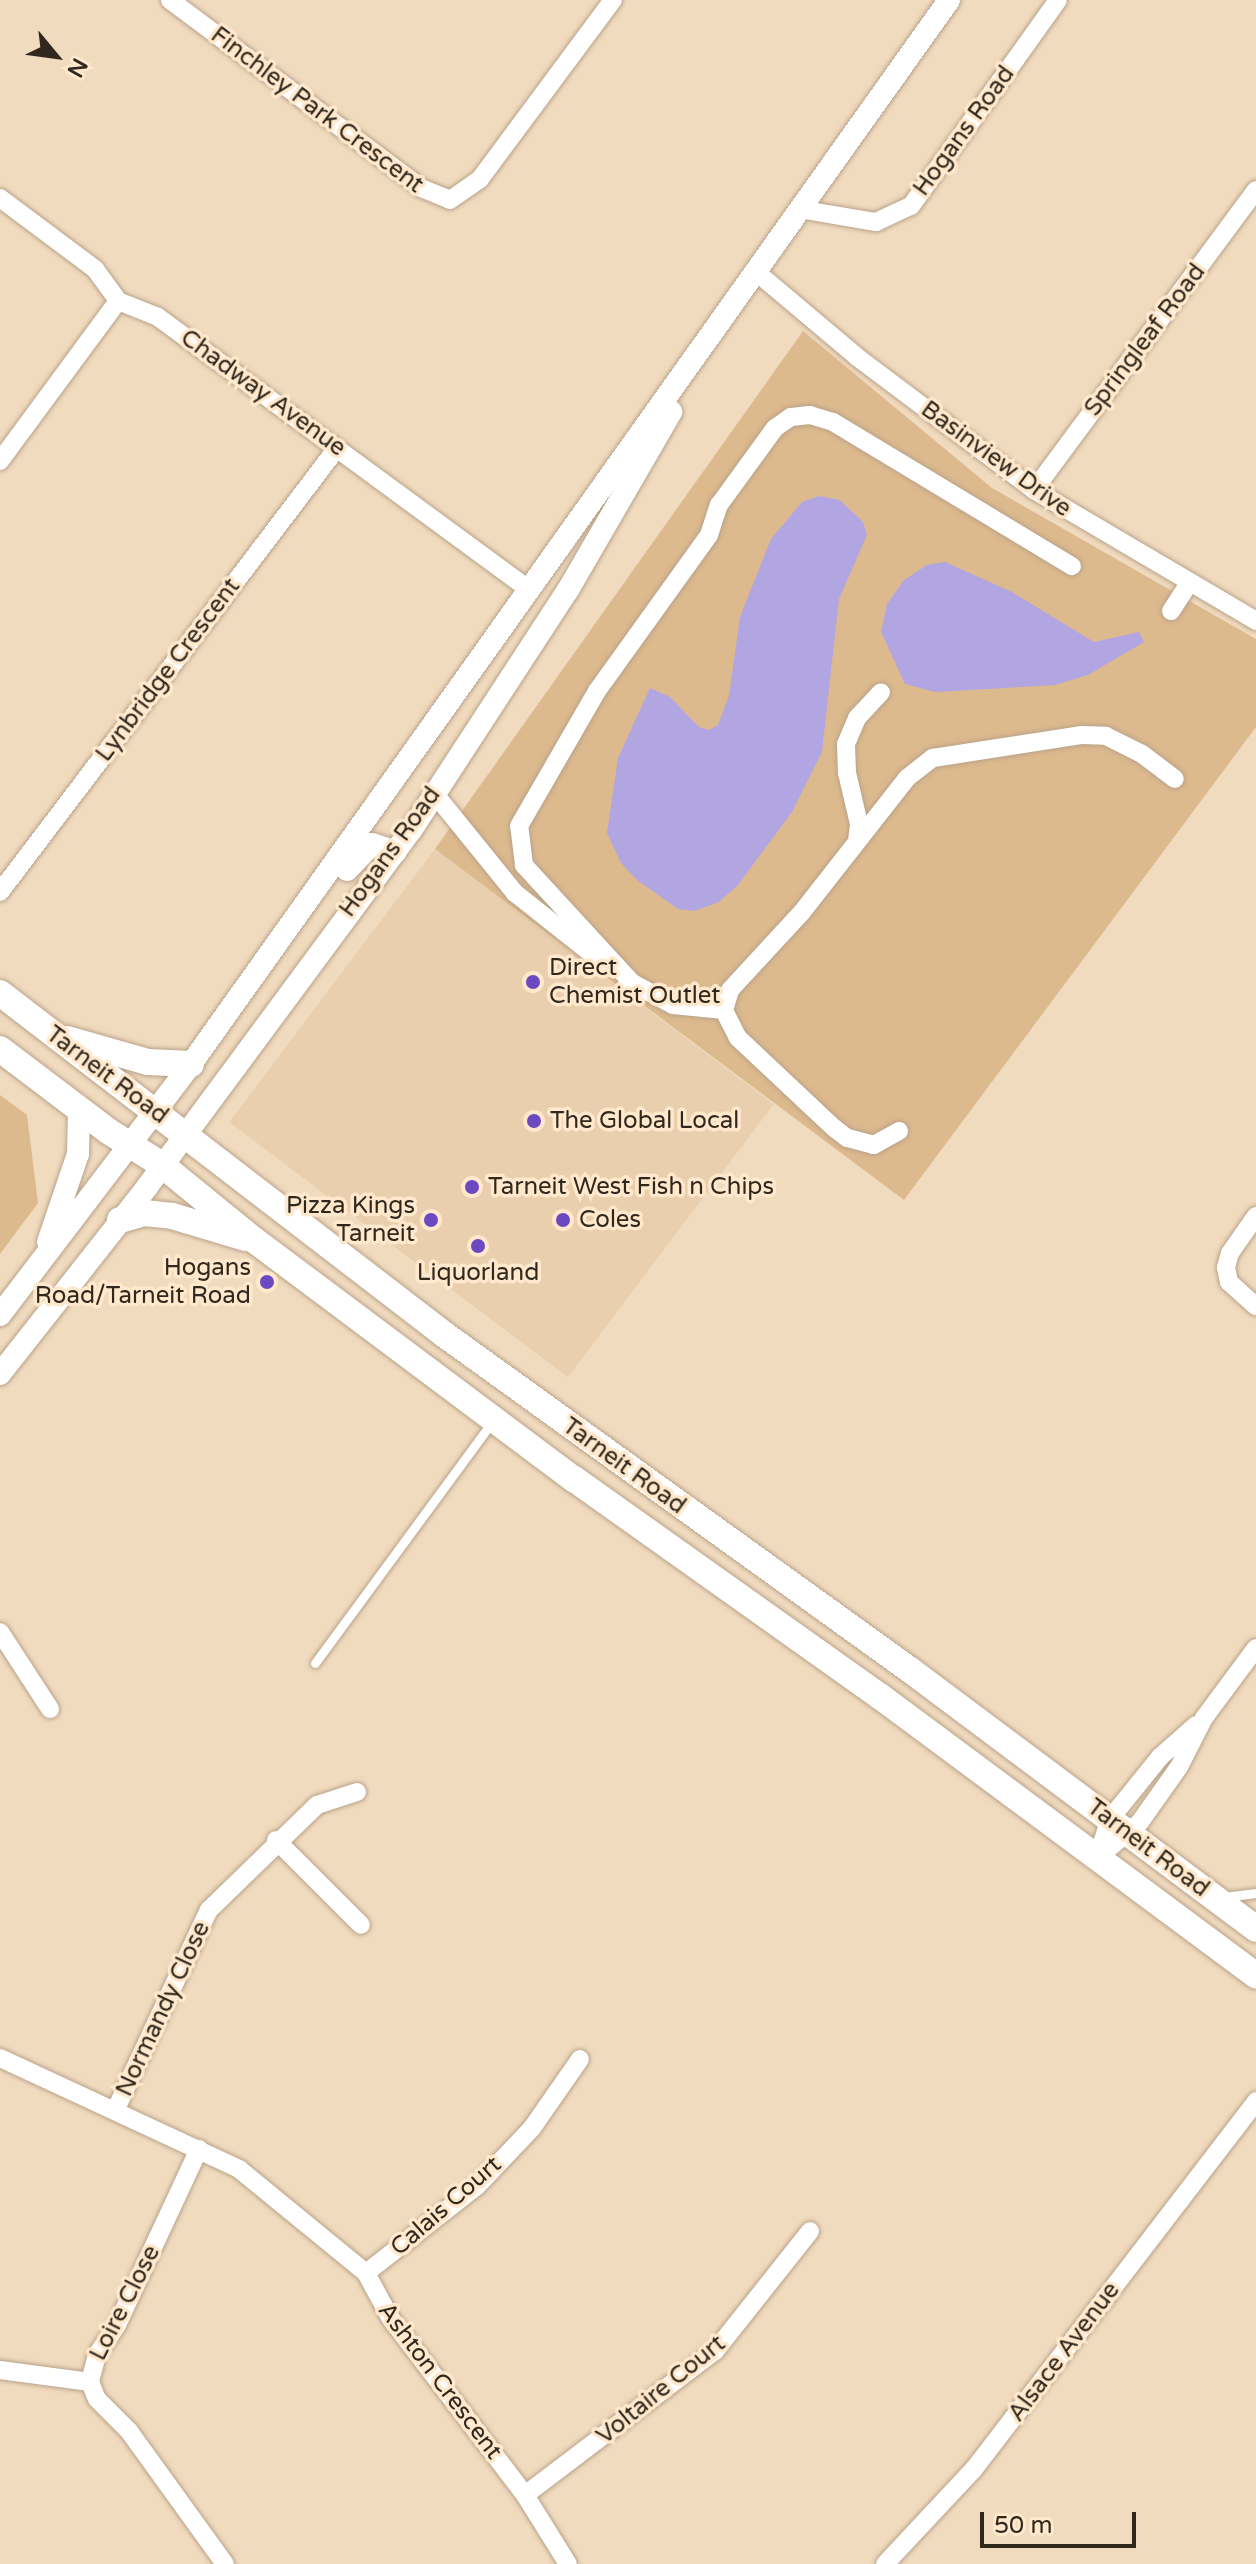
<!DOCTYPE html>
<html>
<head>
<meta charset="utf-8">
<style>
  body { margin:0 }
  #map { position:relative; width:1256px; height:2564px; overflow:hidden; background:#f1dbbf; font-family:"Varela Round",sans-serif }
  div>[style] { position:absolute }
  [style*='--x'] { left:calc(var(--x)*1px); top:calc(var(--y)*1px); width:calc(var(--w)*1px); rotate:calc(var(--a)*1deg) }
  .built>* { inset:0; background:#e9cfad; transform-origin:0 0 }
  .green>* { inset:0; background:#ddb98e }
  .water>* { inset:0; background:#b1a6e1 }
  .roads { filter:drop-shadow(0 0 2px #b9a389) drop-shadow(0 0 2px #b9a389) }
  .service>* { height:9px; margin:-4.5px; padding:0 4.5px; transform-origin:4.5px; border-radius:4.5px; background:#fff }
  .minor>* { height:18px; margin:-9px; padding:0 9px; transform-origin:9px; border-radius:9px; background:#fff }
  .tertiary>* { height:22px; margin:-11px; padding:0 11px; transform-origin:11px; border-radius:11px; background:#fff }
  .secondary>* { height:26px; margin:-13px; padding:0 13px; transform-origin:13px; border-radius:13px; background:#fff }
  .dots>* { width:22px; height:22px; translate:-50% -50%; box-sizing:border-box; border:4px solid #ffe8cc; border-radius:50% }
  span { translate:-50% -50%; white-space:nowrap; text-align:center; line-height:1.15; -webkit-text-stroke:7px #ffe8cc; paint-order:stroke }
  .street-label { font-size:24px; color:#30281d }
  .poi-label { font-size:24px; color:#30281d }
  .left { translate:0 -50%; text-align:left }
  .right { translate:-100% -50%; text-align:right }
  .north { position:absolute; left:16px; top:16px; width:80px; height:80px; -webkit-text-stroke:6px #ffe8cc; paint-order:stroke; rotate:119deg; font-size:22px; font-weight:700; line-height:32px; text-align:center; color:#30281d }
  .north::after { content:''; display:block; margin:auto; width:28px; height:36px; background:#30281d; clip-path:polygon(50% 0,100% 100%,50% 72%,0 100%) }
  .scale { position:absolute; left:980px; top:2512px; width:156px; height:36px; box-sizing:border-box; border:4px solid #30281d; border-top:0; padding-left:10px; font-size:24px; line-height:28px; white-space:nowrap; color:#30281d; -webkit-text-stroke:6px #ffe8cc; paint-order:stroke }
</style>
</head>
<body>
<div id="map">
  <div class="built">
    <i style="left:435px;top:849px;width:424px;height:342px;rotate:37deg"></i>
  </div>
  <div class="green">
    <i style="clip-path:polygon(803px 331px,992px 488px,1256px 639px,1256px 727px,904px 1200px,435px 849px)"></i>
    <i style="clip-path:polygon(0 1095px,27px 1115px,38px 1203px,0 1254px)"></i>
  </div>
  <div class="water">
    <i style="clip-path:polygon(819px 496px,840px 500px,863px 522px,867px 535px,839px 599px,822px 752px,792px 812px,738px 885px,719px 902px,694px 911px,678px 909px,637px 880px,621px 863px,607px 833px,618px 758px,650px 688px,670px 697px,699px 727px,709px 730px,718px 725px,729px 696px,740px 617px,771px 539px,802px 502px)"></i>
    <i style="clip-path:polygon(945px 562px,1012px 592px,1094px 642px,1139px 632px,1144px 642px,1088px 675px,1055px 685px,935px 692px,905px 684px,881px 632px,887px 604px,904px 580px,927px 565px)"></i>
  </div>
  <div class="roads">
    <div class="service">
      <i style="--x:315;--y:1663;--w:299;--a:-53.7"></i>
      <i style="--x:1224;--y:1897;--w:32;--a:-7"></i>
    </div>
    <div class="minor">
      <i style="--x:170;--y:0;--w:314;--a:36.8"></i>
      <i style="--x:421;--y:188;--w:31;--a:22"></i>
      <i style="--x:450;--y:200;--w:37;--a:-35"></i>
      <i style="--x:480;--y:179;--w:223;--a:-53.4"></i>
      <i style="--x:0;--y:198;--w:119;--a:36.8"></i>
      <i style="--x:95;--y:269;--w:39;--a:54"></i>
      <i style="--x:118;--y:301;--w:43;--a:21.8"></i>
      <i style="--x:158;--y:317;--w:461;--a:36.3"></i>
      <i style="--x:799;--y:209;--w:78;--a:9.6"></i>
      <i style="--x:876;--y:222;--w:38;--a:-25"></i>
      <i style="--x:911;--y:206;--w:253;--a:-54.5"></i>
      <i style="--x:755;--y:271;--w:133;--a:40.1"></i>
      <i style="--x:857;--y:357;--w:221;--a:36.9"></i>
      <i style="--x:1034;--y:490;--w:258;--a:30.5"></i>
      <i style="--x:0;--y:461;--w:199;--a:-53.6"></i>
      <i style="--x:1034;--y:490;--w:373;--a:-53.5"></i>
      <i style="--x:1171;--y:611;--w:33;--a:-57"></i>
      <i style="--x:434;--y:793;--w:129;--a:51"></i>
      <i style="--x:515;--y:893;--w:112;--a:38.5"></i>
      <i style="--x:857;--y:841;--w:17;--a:-83"></i>
      <i style="--x:859;--y:824;--w:52;--a:-103.2"></i>
      <i style="--x:847;--y:773;--w:29;--a:-92"></i>
      <i style="--x:846;--y:744;--w:28;--a:-67"></i>
      <i style="--x:857;--y:718;--w:35;--a:-47"></i>
      <i style="--x:0;--y:892;--w:557;--a:-52.8"></i>
      <i style="--x:627;--y:980;--w:52;--a:28.5"></i>
      <i style="--x:673;--y:1005;--w:51;--a:5.6"></i>
      <i style="--x:636;--y:987;--w:166;--a:-132.6"></i>
      <i style="--x:524;--y:865;--w:39;--a:-97"></i>
      <i style="--x:519;--y:826;--w:156;--a:-60"></i>
      <i style="--x:597;--y:691;--w:192;--a:-54.3"></i>
      <i style="--x:709;--y:535;--w:32;--a:-72"></i>
      <i style="--x:719;--y:505;--w:95;--a:-54"></i>
      <i style="--x:775;--y:428;--w:19;--a:-35"></i>
      <i style="--x:791;--y:417;--w:19;--a:-6"></i>
      <i style="--x:810;--y:415;--w:24;--a:17"></i>
      <i style="--x:833;--y:422;--w:279;--a:31.1"></i>
      <i style="--x:899;--y:1131;--w:29;--a:151"></i>
      <i style="--x:874;--y:1145;--w:28;--a:-165"></i>
      <i style="--x:847;--y:1138;--w:16;--a:-142"></i>
      <i style="--x:834;--y:1128;--w:132;--a:-136.8"></i>
      <i style="--x:738;--y:1038;--w:31;--a:-117"></i>
      <i style="--x:724;--y:1010;--w:21;--a:-73"></i>
      <i style="--x:730;--y:990;--w:106;--a:-47.3"></i>
      <i style="--x:802;--y:912;--w:170;--a:-51.9"></i>
      <i style="--x:907;--y:778;--w:33;--a:-38"></i>
      <i style="--x:933;--y:758;--w:151;--a:-8.8"></i>
      <i style="--x:1082;--y:735;--w:24;--a:2"></i>
      <i style="--x:1106;--y:736;--w:40;--a:26.6"></i>
      <i style="--x:1142;--y:754;--w:41;--a:37.1"></i>
      <i style="--x:1256;--y:1216;--w:45;--a:125.1"></i>
      <i style="--x:1230;--y:1253;--w:15;--a:106"></i>
      <i style="--x:1226;--y:1267;--w:15;--a:79"></i>
      <i style="--x:1229;--y:1282;--w:36;--a:42"></i>
      <i style="--x:0;--y:1632;--w:92;--a:57"></i>
      <i style="--x:276;--y:1840;--w:120;--a:45"></i>
      <i style="--x:1097;--y:1858;--w:56;--a:-39.9"></i>
      <i style="--x:1140;--y:1822;--w:67;--a:-54.7"></i>
      <i style="--x:1179;--y:1767;--w:55;--a:-63"></i>
      <i style="--x:1204;--y:1718;--w:87;--a:-53.4"></i>
      <i style="--x:1097;--y:1858;--w:41;--a:-71.6"></i>
      <i style="--x:1110;--y:1819;--w:80;--a:-51.1"></i>
      <i style="--x:1160;--y:1757;--w:48;--a:-41.6"></i>
      <i style="--x:0;--y:2058;--w:264;--a:24.9"></i>
      <i style="--x:239;--y:2169;--w:164;--a:39.3"></i>
      <i style="--x:366;--y:2273;--w:52;--a:61.5"></i>
      <i style="--x:391;--y:2319;--w:221;--a:52.7"></i>
      <i style="--x:525;--y:2495;--w:81;--a:58.1"></i>
      <i style="--x:116;--y:2109;--w:220;--a:-65"></i>
      <i style="--x:209;--y:1910;--w:151;--a:-44.2"></i>
      <i style="--x:317;--y:1805;--w:42;--a:-18"></i>
      <i style="--x:199;--y:2149;--w:194;--a:115"></i>
      <i style="--x:117;--y:2325;--w:36;--a:124"></i>
      <i style="--x:97;--y:2355;--w:28;--a:105"></i>
      <i style="--x:90;--y:2382;--w:18;--a:68"></i>
      <i style="--x:97;--y:2399;--w:45;--a:45"></i>
      <i style="--x:129;--y:2431;--w:164;--a:54.2"></i>
      <i style="--x:366;--y:2273;--w:141;--a:-38.1"></i>
      <i style="--x:477;--y:2186;--w:80;--a:-46.5"></i>
      <i style="--x:532;--y:2128;--w:84;--a:-55.2"></i>
      <i style="--x:0;--y:2370;--w:91;--a:7.6"></i>
      <i style="--x:525;--y:2495;--w:238;--a:-37.2"></i>
      <i style="--x:715;--y:2351;--w:153;--a:-51.6"></i>
      <i style="--x:885;--y:2564;--w:130;--a:-46.9"></i>
      <i style="--x:974;--y:2469;--w:464;--a:-52.5"></i>
    </div>
    <div class="tertiary">
      <i style="--x:347;--y:870;--w:36;--a:-46"></i>
      <i style="--x:372;--y:844;--w:25;--a:18"></i>
      <i style="--x:48;--y:1242;--w:93;--a:-71.2"></i>
      <i style="--x:78;--y:1154;--w:43;--a:-88.7"></i>
      <i style="--x:0;--y:1315;--w:315;--a:-52.7"></i>
      <i style="--x:191;--y:1064;--w:1306;--a:-54.53"></i>
      <i style="--x:0;--y:1374;--w:238;--a:-51.8"></i>
      <i style="--x:147;--y:1187;--w:445;--a:-53.5"></i>
      <i style="--x:412;--y:829;--w:285;--a:-56.9"></i>
      <i style="--x:568;--y:590;--w:206;--a:-59.9"></i>
    </div>
    <div class="secondary">
      <i style="--x:0;--y:993;--w:561;--a:37.54"></i>
      <i style="--x:445;--y:1335;--w:573;--a:35.77"></i>
      <i style="--x:910;--y:1670;--w:432;--a:36.8"></i>
      <i style="--x:67;--y:1039;--w:84;--a:15.9"></i>
      <i style="--x:148;--y:1062;--w:43;--a:2.7"></i>
      <i style="--x:0;--y:1049;--w:136;--a:37.2"></i>
      <i style="--x:108;--y:1131;--w:64;--a:32.2"></i>
      <i style="--x:162;--y:1165;--w:119;--a:39.2"></i>
      <i style="--x:254;--y:1240;--w:399;--a:36.8"></i>
      <i style="--x:574;--y:1479;--w:377;--a:35.4"></i>
      <i style="--x:881;--y:1697;--w:467;--a:36.6"></i>
      <i style="--x:120;--y:1220;--w:26;--a:-16"></i>
      <i style="--x:145;--y:1213;--w:27;--a:6"></i>
      <i style="--x:172;--y:1216;--w:77;--a:16.6"></i>
    </div>
  </div>
  <div class="dots">
    <i style="left:533px;top:982px;background:#6c48c1"></i>
    <i style="left:534px;top:1121px;background:#6c48c1"></i>
    <i style="left:472px;top:1187px;background:#6c48c1"></i>
    <i style="left:431px;top:1220px;background:#6c48c1"></i>
    <i style="left:563px;top:1220px;background:#6c48c1"></i>
    <i style="left:478px;top:1246px;background:#6c48c1"></i>
    <i style="left:267px;top:1282px;background:#6c48c1"></i>
  </div>
  <div class="street-label">
    <span style="left:317px;top:110px;rotate:37deg">Finchley Park Crescent</span>
    <span style="left:964px;top:131px;rotate:-54deg">Hogans Road</span>
    <span style="left:1145px;top:340px;rotate:-53deg">Springleaf Road</span>
    <span style="left:263px;top:393px;rotate:36deg">Chadway Avenue</span>
    <span style="left:996px;top:459px;rotate:36deg">Basinview Drive</span>
    <span style="left:168px;top:670px;rotate:-53deg">Lynbridge Crescent</span>
    <span style="left:390px;top:852px;rotate:-54deg">Hogans Road</span>
    <span style="left:107px;top:1075px;rotate:37deg">Tarneit Road</span>
    <span style="left:624px;top:1466px;rotate:36deg">Tarneit Road</span>
    <span style="left:1148px;top:1848px;rotate:37deg">Tarneit Road</span>
    <span style="left:163px;top:2009px;rotate:-65deg">Normandy Close</span>
    <span style="left:446px;top:2206px;rotate:-41deg">Calais Court</span>
    <span style="left:125px;top:2303px;rotate:-63deg">Loire Close</span>
    <span style="left:1064px;top:2352px;rotate:-53deg">Alsace Avenue</span>
    <span style="left:440px;top:2381px;rotate:53deg">Ashton Crescent</span>
    <span style="left:661px;top:2390px;rotate:-39deg">Voltaire Court</span>
  </div>
  <div class="poi-label">
    <span class="left" style="left:549px;top:982px">Direct<br>Chemist Outlet</span>
    <span class="left" style="left:550px;top:1121px">The Global Local</span>
    <span class="left" style="left:488px;top:1187px">Tarneit West Fish n Chips</span>
    <span class="right" style="left:415px;top:1220px">Pizza Kings<br>Tarneit</span>
    <span class="left" style="left:579px;top:1220px">Coles</span>
    <span class="right" style="left:251px;top:1282px">Hogans<br>Road/Tarneit Road</span>
    <span style="left:478px;top:1273px">Liquorland</span>
  </div>
  <div class="north">N</div>
  <div class="scale">50 m</div>
</div>
</body>
</html>
